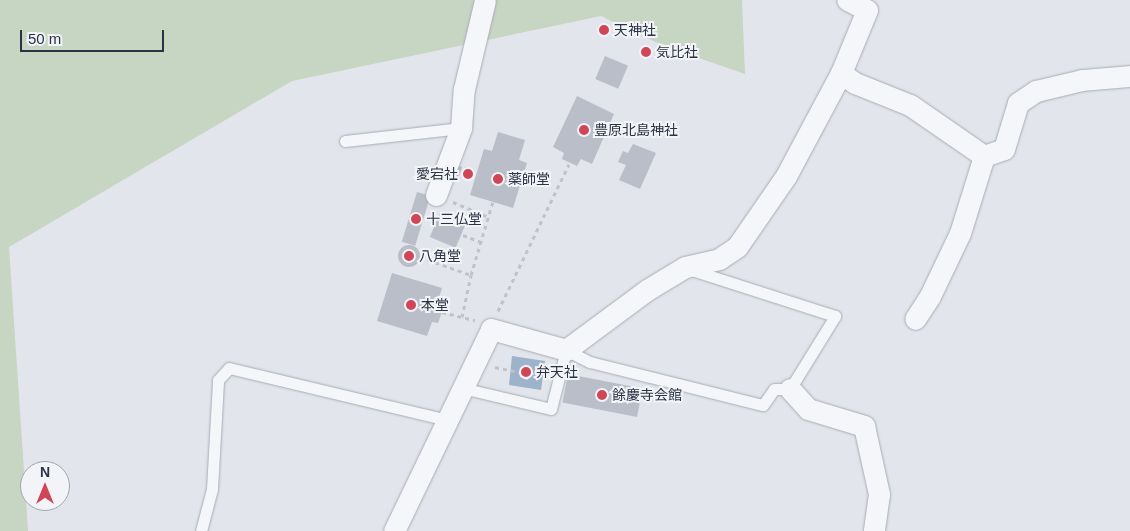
<!DOCTYPE html>
<html>
<head>
<meta charset="utf-8">
<style>
  body { margin:0 }
  #map { position:relative; width:1130px; height:531px; overflow:hidden; background:#e2e5eb; font-family:Arial,"Noto Sans JP",sans-serif }
  div>[style] { position:absolute }
  [style*='--x'] { left:calc(var(--x)*1px); top:calc(var(--y)*1px); width:calc(var(--w)*1px); rotate:calc(var(--a)*1deg) }
  .green>* { inset:0; background:#c7d5c3 }
  .water>* { inset:0; background:#9db2cb }
  .building>* { inset:0; background:#b9bec8; transform-origin:0 0 }
  .round { border-radius:50% }
  .path>* { height:3px; margin-top:-1.5px; transform-origin:0; background:repeating-linear-gradient(90deg,#c0c3ca 0 4px,transparent 0 8px) }
  .roads { filter:drop-shadow(0 0 1px #a7acb5) drop-shadow(0 0 1px #a7acb5) }
  .lane>* { height:11px; margin:-5.5px; padding:0 5.5px; transform-origin:5.5px; border-radius:5.5px; background:#f5f6f9 }
  .street>* { height:21px; margin:-10.5px; padding:0 10.5px; transform-origin:10.5px; border-radius:10.5px; background:#f5f6f9 }
  .dots>* { width:14px; height:14px; translate:-50% -50%; box-sizing:border-box; border:2px solid #f2f4f8; border-radius:50% }
  span { translate:-50% -50%; white-space:nowrap; text-align:center; line-height:1.15; -webkit-text-stroke:4px #f2f4f8; paint-order:stroke }
  .poi-label { font-size:14px; color:#2a3243 }
  .left { translate:0 -50%; text-align:left }
  .right { translate:-100% -50%; text-align:right }
  .north { position:absolute; left:20px; top:461px; width:50px; height:50px; box-sizing:border-box; background:#f2f4f8; border:1px solid #a2a6b0; border-radius:50%; rotate:0deg; font-size:14px; font-weight:700; line-height:20px; text-align:center; color:#2a3243 }
  .north::after { content:''; display:block; margin:auto; width:18px; height:22px; background:#d04657; clip-path:polygon(50% 0,100% 100%,50% 72%,0 100%) }
  .scale { position:absolute; left:20px; top:30px; width:144px; height:22px; box-sizing:border-box; border:2px solid #2a3243; border-top:0; padding-left:6px; font-size:15px; line-height:18px; white-space:nowrap; color:#2a3243; -webkit-text-stroke:4px #f2f4f8; paint-order:stroke }
</style>
</head>
<body>
<div id="map">
  <div class="green">
    <i style="clip-path:polygon(0 0,742px 0,745px 74px,664px 46px,601px 16px,292px 81px,9px 247px,28px 531px,0 531px)"></i>
  </div>
  <div class="water">
    <i style="clip-path:polygon(evenodd,512px 356px,545px 361px,541px 390px,509px 385px,512px 356px,528px 365px,534px 374px,527px 380px,520px 377px,519px 372px,521px 367px,528px 365px)"></i>
  </div>
  <div class="building">
    <i style="left:605px;top:56px;width:25px;height:25px;rotate:23deg"></i>
    <i style="clip-path:polygon(577px 96px,614px 114px,592px 164px,581px 159px,577px 166px,562px 159px,564px 153px,553px 147px)"></i>
    <i style="clip-path:polygon(498px 132px,525px 140px,519px 160px,527px 163px,513px 208px,470px 195px,484px 149px,492px 151px)"></i>
    <i style="clip-path:polygon(633px 144px,656px 153px,640px 189px,619px 180px,626px 165px,618px 162px,623px 151px,628px 153px)"></i>
    <i style="left:454px;top:164px;width:9px;height:10px;rotate:21deg"></i>
    <i style="left:465px;top:167px;width:9px;height:11px;rotate:18deg"></i>
    <i style="left:417px;top:192px;width:14px;height:52px;rotate:17deg"></i>
    <i style="left:440px;top:213px;width:28px;height:26px;rotate:23deg"></i>
    <i class="round" style="left:398px;top:245px;width:22px;height:22px"></i>
    <i style="clip-path:polygon(392px 273px,442px 288px,437px 304px,444px 306px,438px 323px,432px 322px,427px 336px,377px 321px)"></i>
    <i style="left:568px;top:374px;width:76px;height:29px;rotate:11deg"></i>
  </div>
  <div class="path">
    <i style="--x:453;--y:202;--w:39;--a:23"></i>
    <i style="--x:463;--y:235;--w:19;--a:21"></i>
    <i style="--x:420;--y:257;--w:54;--a:19.4"></i>
    <i style="--x:498;--y:311;--w:163;--a:-64.2"></i>
    <i style="--x:442;--y:312;--w:34;--a:14"></i>
    <i style="--x:462;--y:317;--w:43;--a:-77.9"></i>
    <i style="--x:471;--y:275;--w:77;--a:-73.4"></i>
    <i style="--x:495;--y:367;--w:25;--a:12"></i>
  </div>
  <div class="roads">
    <div class="lane">
      <i style="--x:345;--y:141;--w:117;--a:-6.4"></i>
      <i style="--x:462;--y:388;--w:91;--a:13.3"></i>
      <i style="--x:551;--y:409;--w:61;--a:-75.7"></i>
      <i style="--x:566;--y:350;--w:27;--a:27"></i>
      <i style="--x:590;--y:362;--w:178;--a:14"></i>
      <i style="--x:763;--y:405;--w:19;--a:-55"></i>
      <i style="--x:774;--y:389;--w:16;--a:0"></i>
      <i style="--x:790;--y:389;--w:86;--a:-58.3"></i>
      <i style="--x:835;--y:316;--w:153;--a:-162.2"></i>
      <i style="--x:201;--y:531;--w:43;--a:-75.3"></i>
      <i style="--x:212;--y:489;--w:109;--a:-86.8"></i>
      <i style="--x:218;--y:380;--w:16;--a:-47"></i>
      <i style="--x:229;--y:368;--w:224;--a:13.4"></i>
    </div>
    <div class="street">
      <i style="--x:841;--y:73;--w:17;--a:36"></i>
      <i style="--x:855;--y:83;--w:59;--a:21.8"></i>
      <i style="--x:910;--y:105;--w:90;--a:34.6"></i>
      <i style="--x:984;--y:156;--w:81;--a:107.3"></i>
      <i style="--x:960;--y:233;--w:70;--a:115.5"></i>
      <i style="--x:930;--y:296;--w:27;--a:123"></i>
      <i style="--x:984;--y:156;--w:21;--a:-19"></i>
      <i style="--x:1004;--y:149;--w:48;--a:-73.1"></i>
      <i style="--x:1018;--y:103;--w:22;--a:-34"></i>
      <i style="--x:1036;--y:91;--w:47;--a:-13.4"></i>
      <i style="--x:1082;--y:80;--w:48;--a:-4.8"></i>
      <i style="--x:436;--y:195;--w:72;--a:-69.5"></i>
      <i style="--x:461;--y:128;--w:39;--a:-86"></i>
      <i style="--x:464;--y:89;--w:91;--a:-76.7"></i>
      <i style="--x:790;--y:389;--w:27;--a:48"></i>
      <i style="--x:808;--y:409;--w:59;--a:16.9"></i>
      <i style="--x:864;--y:426;--w:70;--a:77.6"></i>
      <i style="--x:879;--y:494;--w:37;--a:98"></i>
      <i style="--x:394;--y:531;--w:224;--a:-64.3"></i>
      <i style="--x:491;--y:329;--w:78;--a:15.6"></i>
      <i style="--x:566;--y:350;--w:101;--a:-36.5"></i>
      <i style="--x:647;--y:290;--w:44;--a:-31.2"></i>
      <i style="--x:685;--y:267;--w:35;--a:-13"></i>
      <i style="--x:719;--y:259;--w:22;--a:-34"></i>
      <i style="--x:737;--y:247;--w:86;--a:-55.4"></i>
      <i style="--x:786;--y:176;--w:117;--a:-61.9"></i>
      <i style="--x:841;--y:73;--w:68;--a:-67.6"></i>
      <i style="--x:867;--y:10;--w:22;--a:-153"></i>
    </div>
  </div>
  <div class="dots">
    <i style="left:604px;top:30px;background:#d04657"></i>
    <i style="left:646px;top:52px;background:#d04657"></i>
    <i style="left:584px;top:130px;background:#d04657"></i>
    <i style="left:468px;top:174px;background:#d04657"></i>
    <i style="left:498px;top:179px;background:#d04657"></i>
    <i style="left:416px;top:219px;background:#d04657"></i>
    <i style="left:409px;top:256px;background:#d04657"></i>
    <i style="left:411px;top:305px;background:#d04657"></i>
    <i style="left:526px;top:372px;background:#d04657"></i>
    <i style="left:602px;top:395px;background:#d04657"></i>
  </div>
  <div class="poi-label">
    <span class="left" style="left:614px;top:30px">天神社</span>
    <span class="left" style="left:656px;top:52px">気比社</span>
    <span class="left" style="left:594px;top:130px">豊原北島神社</span>
    <span class="right" style="left:458px;top:174px">愛宕社</span>
    <span class="left" style="left:508px;top:179px">薬師堂</span>
    <span class="left" style="left:426px;top:219px">十三仏堂</span>
    <span class="left" style="left:419px;top:256px">八角堂</span>
    <span class="left" style="left:421px;top:305px">本堂</span>
    <span class="left" style="left:536px;top:372px">弁天社</span>
    <span class="left" style="left:612px;top:395px">餘慶寺会館</span>
  </div>
  <div class="north">N</div>
  <div class="scale">50 m</div>
</div>
</body>
</html>
